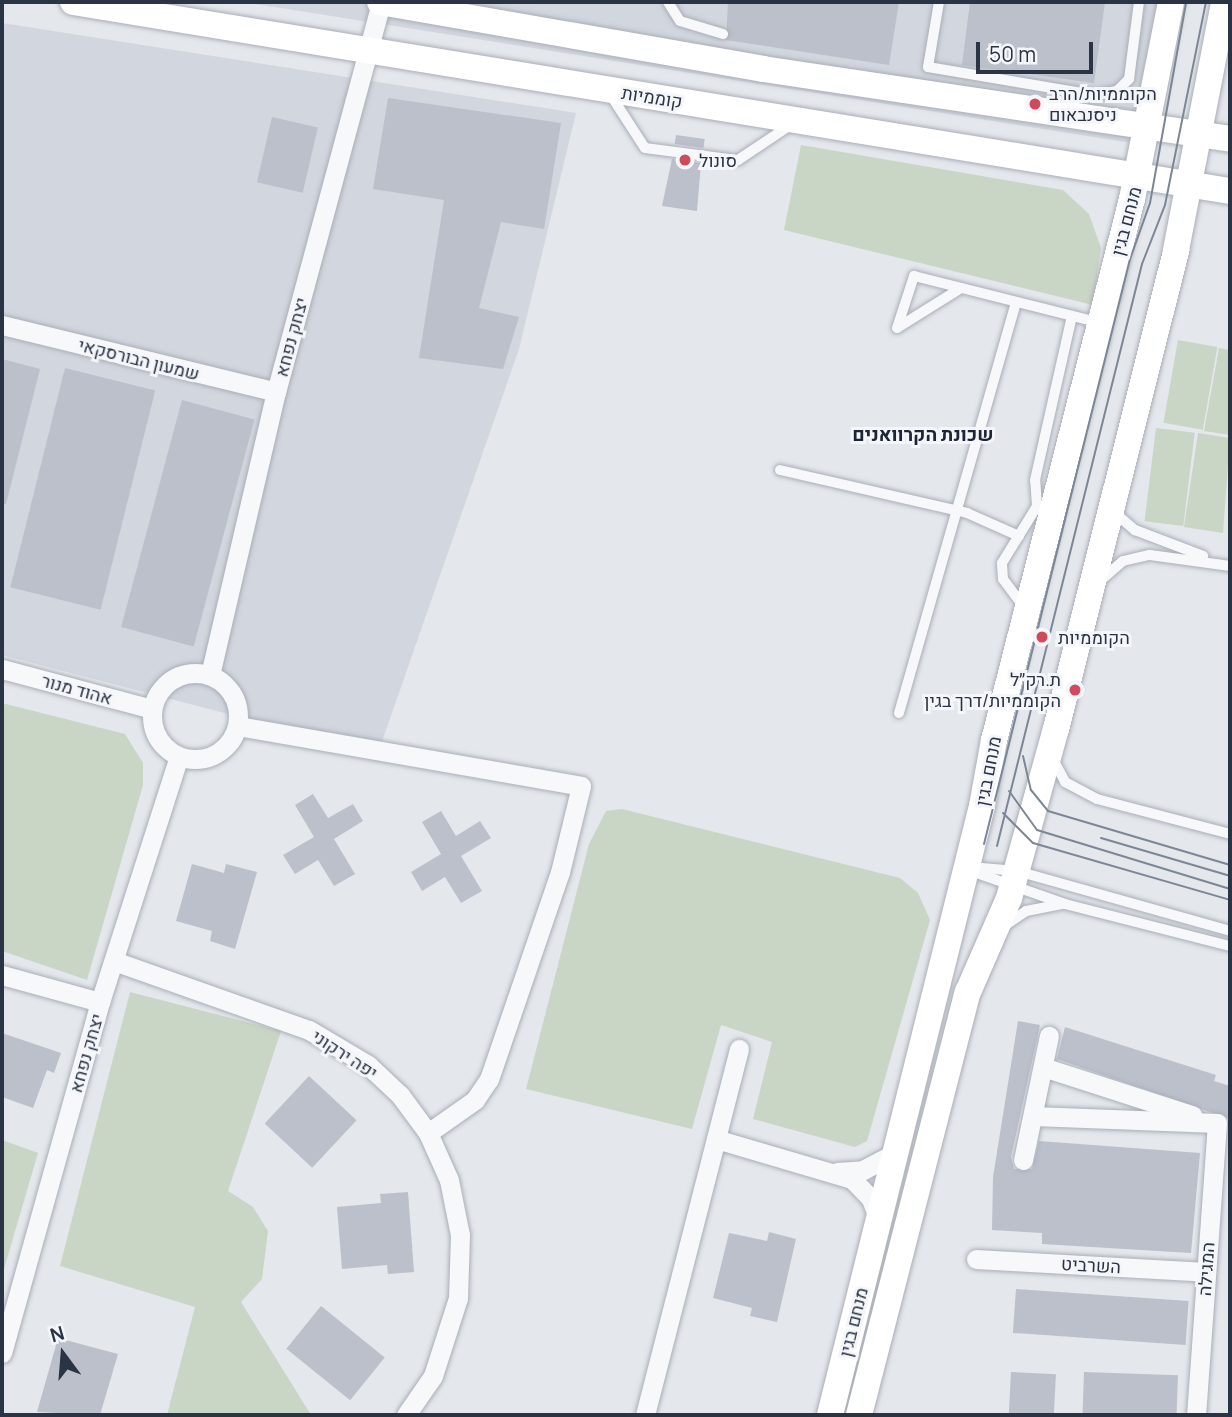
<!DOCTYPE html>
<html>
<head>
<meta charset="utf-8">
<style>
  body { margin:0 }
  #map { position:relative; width:1232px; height:1417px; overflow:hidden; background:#e4e7ec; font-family:Manrope,Heebo,sans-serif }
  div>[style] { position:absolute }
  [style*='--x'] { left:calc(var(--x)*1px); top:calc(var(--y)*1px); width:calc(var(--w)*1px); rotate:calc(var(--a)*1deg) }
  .built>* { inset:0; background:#d2d6de }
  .green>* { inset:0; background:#c9d6c5; transform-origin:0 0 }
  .building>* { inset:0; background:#bbc0ca; transform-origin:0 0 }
  .roads { filter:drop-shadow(0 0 2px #a9aeb7) drop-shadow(0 0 2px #a9aeb7) }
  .lane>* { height:10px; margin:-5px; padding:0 5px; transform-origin:5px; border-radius:5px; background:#f7f8fa }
  .street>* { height:19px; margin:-9.5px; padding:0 9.5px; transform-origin:9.5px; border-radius:9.5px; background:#f7f8fa }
  .street>.ring { margin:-9.5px; padding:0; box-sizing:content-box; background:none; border:19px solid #f7f8fa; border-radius:50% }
  .secondary>* { height:26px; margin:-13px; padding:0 13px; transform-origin:13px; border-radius:13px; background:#fff }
  .tram>* { height:2px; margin:-1px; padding:0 1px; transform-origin:1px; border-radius:1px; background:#7d8696 }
  .dots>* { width:19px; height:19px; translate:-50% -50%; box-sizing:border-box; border:4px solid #f4f6f9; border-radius:50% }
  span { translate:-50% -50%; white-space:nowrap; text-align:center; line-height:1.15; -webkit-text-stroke:6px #f4f6f9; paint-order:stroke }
  .poi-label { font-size:18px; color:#2b3445 }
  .left { translate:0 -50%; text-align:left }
  .right { translate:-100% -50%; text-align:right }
  .street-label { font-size:18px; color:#2b3445 }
  .neighbourhood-label { font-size:19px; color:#1d2536; font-weight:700 }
  .frame { position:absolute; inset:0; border:4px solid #2b3445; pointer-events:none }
  .north { position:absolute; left:28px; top:1319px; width:70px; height:70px; -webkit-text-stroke:5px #f4f6f9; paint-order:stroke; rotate:344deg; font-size:19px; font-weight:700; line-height:28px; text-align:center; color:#2b3445 }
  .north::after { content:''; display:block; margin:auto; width:24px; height:32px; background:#2b3445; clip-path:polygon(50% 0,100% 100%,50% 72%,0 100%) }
  .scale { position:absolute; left:976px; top:42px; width:117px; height:32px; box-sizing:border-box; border:4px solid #2b3445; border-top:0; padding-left:9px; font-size:21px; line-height:24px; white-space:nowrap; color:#2b3445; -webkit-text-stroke:5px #f4f6f9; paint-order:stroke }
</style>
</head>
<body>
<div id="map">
  <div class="built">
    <i style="clip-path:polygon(243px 2px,1175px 2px,1157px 147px)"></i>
    <i style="clip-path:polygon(2px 23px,576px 113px,519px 349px,378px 753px,2px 655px)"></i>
  </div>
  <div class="green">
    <i style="clip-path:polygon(801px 145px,1063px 190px,1089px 214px,1101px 248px,1093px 305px,784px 230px)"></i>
    <i style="left:1178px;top:340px;width:40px;height:84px;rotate:10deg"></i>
    <i style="clip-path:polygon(1219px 348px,1230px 350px,1230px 435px,1204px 431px)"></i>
    <i style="left:1156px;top:428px;width:39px;height:94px;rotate:7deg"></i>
    <i style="clip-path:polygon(1198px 433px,1230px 438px,1223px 533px,1184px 527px)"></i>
    <i style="clip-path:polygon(2px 703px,125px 734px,143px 763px,143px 785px,87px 980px,2px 951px)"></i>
    <i style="clip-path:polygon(622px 809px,900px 878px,918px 893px,930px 920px,867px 1141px,855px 1147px,753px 1119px,772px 1042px,721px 1025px,692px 1129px,526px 1089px,589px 844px,606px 811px)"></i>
    <i style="clip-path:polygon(130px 992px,281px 1031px,228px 1191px,253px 1207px,268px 1231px,262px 1279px,241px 1302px,311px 1415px,167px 1415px,195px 1307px,60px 1266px)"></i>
    <i style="clip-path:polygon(2px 1140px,38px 1153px,2px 1276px)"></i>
  </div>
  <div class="building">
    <i style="clip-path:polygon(728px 2px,899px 2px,889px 65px,726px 40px)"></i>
    <i style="clip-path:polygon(970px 2px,1105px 2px,1094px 83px,962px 65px)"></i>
    <i style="clip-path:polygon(388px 98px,561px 123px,544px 229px,501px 222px,479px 308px,519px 317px,503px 369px,419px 358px,444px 200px,373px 189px)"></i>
    <i style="left:272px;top:117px;width:47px;height:67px;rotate:13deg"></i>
    <i style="left:676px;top:135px;width:29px;height:9px;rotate:8deg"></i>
    <i style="clip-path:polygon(672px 159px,701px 163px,697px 211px,662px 206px)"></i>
    <i style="clip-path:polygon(2px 359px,40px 369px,6px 504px,2px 504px)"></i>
    <i style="left:65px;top:368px;width:93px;height:226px;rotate:14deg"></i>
    <i style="left:182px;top:400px;width:75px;height:235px;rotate:15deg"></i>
    <i style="clip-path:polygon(313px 794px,328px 818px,353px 804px,363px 821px,334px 839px,355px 874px,334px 886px,318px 860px,295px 874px,283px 855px,314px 837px,295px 805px)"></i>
    <i style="clip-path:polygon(441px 811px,456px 836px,480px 821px,491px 838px,461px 856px,482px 891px,461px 903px,445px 877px,422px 891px,411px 872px,441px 854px,422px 822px)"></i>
    <i style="clip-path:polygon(192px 864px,224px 873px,226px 864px,257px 872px,235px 949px,210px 941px,212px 931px,176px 921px)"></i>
    <i style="clip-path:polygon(1018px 1021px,1040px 1025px,1011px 1157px,1014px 1169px,1032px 1169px,1039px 1141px,1200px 1153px,1191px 1253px,1042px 1244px,1042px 1233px,992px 1230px,993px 1177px)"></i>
    <i style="clip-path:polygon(1065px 1027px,1216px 1075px,1214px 1081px,1230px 1086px,1230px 1119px,1057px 1059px)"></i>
    <i style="clip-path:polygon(2px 1033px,61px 1053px,54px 1073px,47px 1070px,33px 1108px,2px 1097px)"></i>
    <i style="left:309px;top:1076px;width:65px;height:65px;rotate:43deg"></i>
    <i style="clip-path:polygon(408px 1192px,414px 1272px,388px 1274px,387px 1265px,342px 1269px,337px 1207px,381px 1203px,380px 1194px)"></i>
    <i style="clip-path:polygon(769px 1232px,796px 1239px,777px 1322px,750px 1316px,752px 1308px,713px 1298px,729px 1233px,767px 1241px)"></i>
    <i style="left:1016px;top:1289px;width:173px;height:44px;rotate:4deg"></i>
    <i style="left:321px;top:1306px;width:82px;height:55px;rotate:39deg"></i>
    <i style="clip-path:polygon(58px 1338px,118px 1354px,100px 1415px,37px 1412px)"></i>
    <i style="left:1011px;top:1372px;width:45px;height:41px;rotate:3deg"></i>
    <i style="left:1084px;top:1372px;width:94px;height:41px;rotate:2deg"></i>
  </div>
  <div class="roads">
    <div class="lane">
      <i style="--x:668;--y:2;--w:22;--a:58"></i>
      <i style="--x:680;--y:21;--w:45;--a:16.8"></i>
      <i style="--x:939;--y:2;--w:66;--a:99.6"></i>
      <i style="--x:928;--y:67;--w:168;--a:9.6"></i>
      <i style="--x:1094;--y:95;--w:23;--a:-10"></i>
      <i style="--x:1117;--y:91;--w:17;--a:-45"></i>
      <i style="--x:1129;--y:79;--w:78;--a:-82.6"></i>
      <i style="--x:610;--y:94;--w:64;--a:57.1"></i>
      <i style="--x:645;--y:148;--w:94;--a:7.4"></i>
      <i style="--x:738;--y:160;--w:65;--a:-33.7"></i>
      <i style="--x:961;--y:288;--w:75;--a:148"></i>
      <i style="--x:897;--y:328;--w:55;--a:-71.9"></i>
      <i style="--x:914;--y:276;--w:189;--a:14.1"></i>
      <i style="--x:780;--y:470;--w:192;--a:12.9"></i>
      <i style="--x:967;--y:513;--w:57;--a:23.9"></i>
      <i style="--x:1114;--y:512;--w:28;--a:41"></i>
      <i style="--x:1135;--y:530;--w:73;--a:20.9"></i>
      <i style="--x:1100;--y:581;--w:30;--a:-41"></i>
      <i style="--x:1123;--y:561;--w:28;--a:-13"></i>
      <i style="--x:1150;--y:555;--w:81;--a:7.8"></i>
      <i style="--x:1024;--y:607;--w:35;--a:-127"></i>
      <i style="--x:1003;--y:579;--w:16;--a:-94"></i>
      <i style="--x:1002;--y:563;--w:67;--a:-58.4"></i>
      <i style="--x:1037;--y:506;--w:26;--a:-94"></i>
      <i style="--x:1035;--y:480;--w:168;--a:-77.3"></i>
      <i style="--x:899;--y:713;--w:427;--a:-74.1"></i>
      <i style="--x:1054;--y:761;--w:24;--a:62"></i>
      <i style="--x:1065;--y:782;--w:36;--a:28"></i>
      <i style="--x:1097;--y:799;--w:138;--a:14.7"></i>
      <i style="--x:970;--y:867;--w:47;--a:4.9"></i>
      <i style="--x:1017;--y:871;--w:221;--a:15.7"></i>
      <i style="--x:968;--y:870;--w:103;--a:19.3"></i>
      <i style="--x:1065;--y:904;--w:170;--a:14.3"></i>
      <i style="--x:1004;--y:926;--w:27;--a:-34"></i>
      <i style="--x:1026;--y:911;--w:36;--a:-11"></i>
    </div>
    <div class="street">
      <i style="--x:2;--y:325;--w:282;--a:13.7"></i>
      <i style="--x:2;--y:669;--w:155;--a:14.9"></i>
      <i class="ring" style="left:152px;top:673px;width:67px;height:67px"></i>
      <i style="--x:210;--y:675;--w:291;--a:-76.9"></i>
      <i style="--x:276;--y:392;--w:404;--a:-74.9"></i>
      <i style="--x:238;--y:726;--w:348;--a:9.9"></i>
      <i style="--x:581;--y:786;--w:89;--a:103.7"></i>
      <i style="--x:560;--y:872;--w:219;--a:108.9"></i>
      <i style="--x:489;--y:1079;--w:25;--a:124"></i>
      <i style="--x:475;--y:1100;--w:57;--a:144.9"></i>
      <i style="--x:114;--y:961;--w:207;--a:19.5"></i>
      <i style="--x:309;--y:1030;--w:69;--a:30.7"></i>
      <i style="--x:368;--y:1065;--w:44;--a:43.2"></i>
      <i style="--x:400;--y:1095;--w:47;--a:53.6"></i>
      <i style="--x:428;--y:1133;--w:51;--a:65.9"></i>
      <i style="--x:449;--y:1180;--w:56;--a:78.7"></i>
      <i style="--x:460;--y:1235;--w:63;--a:91.8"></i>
      <i style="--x:458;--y:1298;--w:82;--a:107.8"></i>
      <i style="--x:433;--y:1376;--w:47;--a:124.7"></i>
      <i style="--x:2;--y:975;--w:102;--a:15.4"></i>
      <i style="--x:1043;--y:1067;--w:157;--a:17.9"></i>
      <i style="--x:1033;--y:1116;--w:184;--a:2.2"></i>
      <i style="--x:1217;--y:1123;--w:293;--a:94.1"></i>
      <i style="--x:716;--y:1139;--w:142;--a:16.4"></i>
      <i style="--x:852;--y:1179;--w:28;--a:46"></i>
      <i style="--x:871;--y:1199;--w:22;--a:69"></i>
      <i style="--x:1023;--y:1160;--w:127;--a:-78.2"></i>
      <i style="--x:837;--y:1172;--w:26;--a:-4"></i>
      <i style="--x:863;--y:1170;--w:36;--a:-28"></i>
      <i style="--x:976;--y:1259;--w:230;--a:3.2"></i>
      <i style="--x:2;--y:1353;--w:364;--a:-74.4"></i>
      <i style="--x:100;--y:1002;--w:258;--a:-72.2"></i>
      <i style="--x:645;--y:1415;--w:378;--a:-75.6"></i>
    </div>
    <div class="secondary">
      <i style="--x:73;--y:2;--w:1172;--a:9.28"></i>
      <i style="--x:380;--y:2;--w:389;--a:9.9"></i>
      <i style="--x:763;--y:69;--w:472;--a:8.5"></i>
      <i style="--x:830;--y:1415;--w:628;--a:-75.99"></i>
      <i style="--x:982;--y:806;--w:67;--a:-79.7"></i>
      <i style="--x:994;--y:740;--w:558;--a:-75.69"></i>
      <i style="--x:1132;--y:199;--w:201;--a:-78.8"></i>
      <i style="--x:859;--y:1415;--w:437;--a:-75.6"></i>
      <i style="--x:968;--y:992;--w:103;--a:-66.4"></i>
      <i style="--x:1009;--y:898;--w:175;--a:-74.5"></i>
      <i style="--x:1056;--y:729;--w:494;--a:-75.9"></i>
      <i style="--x:1176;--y:250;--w:253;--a:-79"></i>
    </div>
  </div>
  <div class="tram">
    <i style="--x:1023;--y:756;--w:35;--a:77"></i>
    <i style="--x:1031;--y:790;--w:27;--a:51"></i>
    <i style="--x:1048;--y:811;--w:190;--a:16.5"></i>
    <i style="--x:1009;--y:791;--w:48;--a:54.3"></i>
    <i style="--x:1037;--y:830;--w:202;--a:17"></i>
    <i style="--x:1003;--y:813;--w:42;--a:45"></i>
    <i style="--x:1033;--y:843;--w:205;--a:16.1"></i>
    <i style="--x:1101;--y:838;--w:134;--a:16.4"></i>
    <i style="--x:984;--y:844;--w:603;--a:-75.99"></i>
    <i style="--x:1130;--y:259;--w:59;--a:-70.3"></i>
    <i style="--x:1150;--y:203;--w:204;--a:-79.8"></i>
    <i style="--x:997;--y:846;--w:600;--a:-76.01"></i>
    <i style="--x:1142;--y:264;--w:63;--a:-68.7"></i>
    <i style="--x:1165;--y:205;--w:207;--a:-78.6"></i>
  </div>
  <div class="dots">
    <i style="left:1035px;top:104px;background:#d1495b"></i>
    <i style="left:685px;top:160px;background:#d1495b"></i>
    <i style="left:1042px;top:637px;background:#d1495b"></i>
    <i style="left:1075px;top:690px;background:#d1495b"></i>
  </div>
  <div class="poi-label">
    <span class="left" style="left:1049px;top:104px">הקוממיות/הרב<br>ניסנבאום</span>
    <span class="left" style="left:699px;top:160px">סונול</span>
    <span class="left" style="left:1058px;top:637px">הקוממיות</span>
    <span class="right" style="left:1061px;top:690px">ת.רק״ל<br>הקוממיות/דרך בגין</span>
  </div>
  <div class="street-label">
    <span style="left:652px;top:97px;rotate:9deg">קוממיות</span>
    <span style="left:1126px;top:221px;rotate:-75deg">מנחם בגין</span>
    <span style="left:291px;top:337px;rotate:-75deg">יצחק נפחא</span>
    <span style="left:139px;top:359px;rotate:14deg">שמעון הבורסקאי</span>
    <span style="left:77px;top:689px;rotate:15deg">אהוד מנור</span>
    <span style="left:988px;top:771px;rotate:-79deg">מנחם בגין</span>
    <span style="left:86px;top:1053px;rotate:-74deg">יצחק נפחא</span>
    <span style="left:345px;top:1054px;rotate:33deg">יפה ירקוני</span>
    <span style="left:1091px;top:1265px;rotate:3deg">השרביט</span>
    <span style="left:1206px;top:1269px;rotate:-86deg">המגילה</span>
    <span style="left:853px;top:1322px;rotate:-76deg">מנחם בגין</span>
  </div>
  <div class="neighbourhood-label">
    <span style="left:923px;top:435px">שכונת הקרוואנים</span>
  </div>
  <div class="frame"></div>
  <div class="north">N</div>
  <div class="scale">50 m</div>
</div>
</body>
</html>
